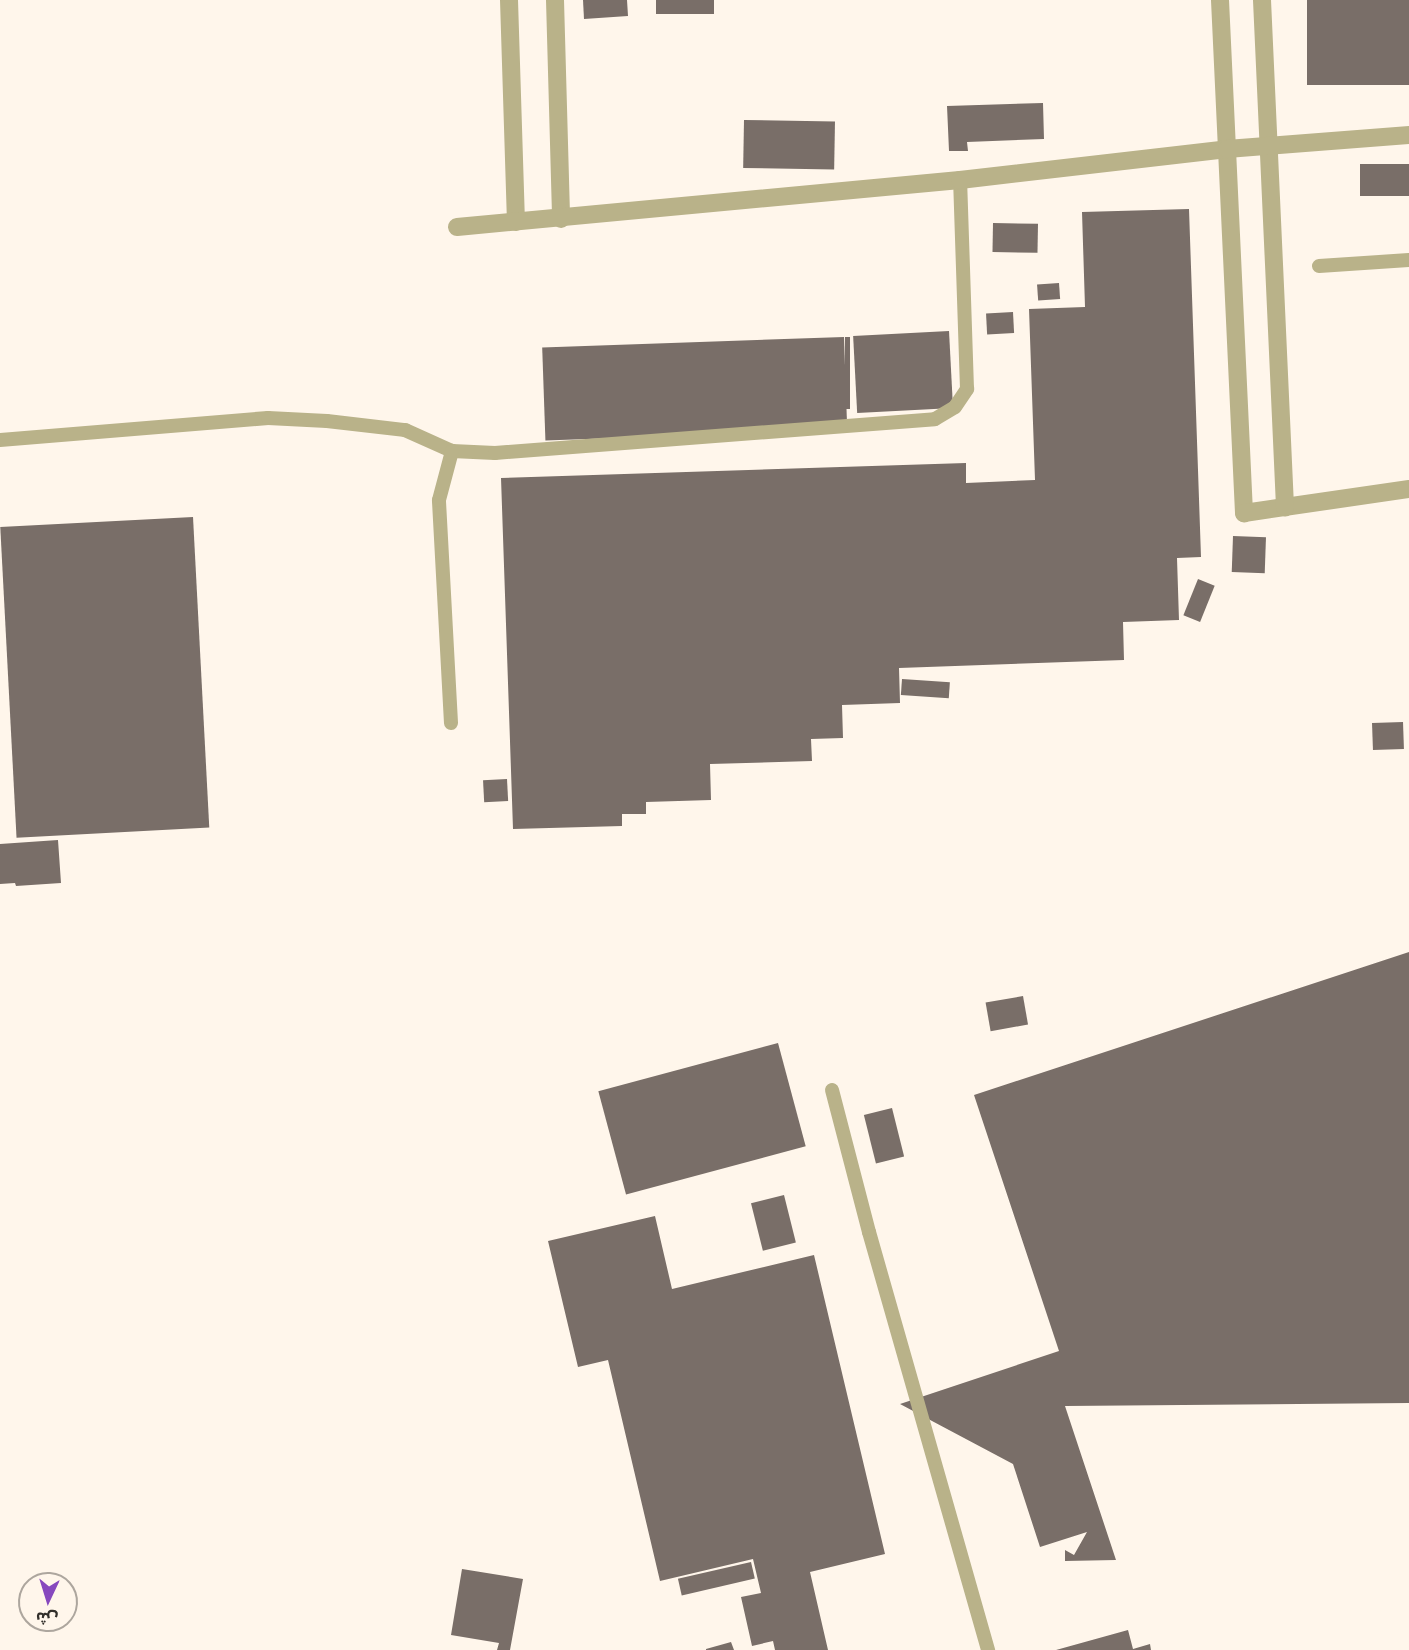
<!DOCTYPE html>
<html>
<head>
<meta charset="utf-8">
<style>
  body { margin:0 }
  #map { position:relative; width:1409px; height:1650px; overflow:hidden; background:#fff6eb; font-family:Raleway,"Noto Sans Arabic",sans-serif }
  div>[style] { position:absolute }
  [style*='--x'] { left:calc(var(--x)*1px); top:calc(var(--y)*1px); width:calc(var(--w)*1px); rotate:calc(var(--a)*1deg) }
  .building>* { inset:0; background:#796e68; transform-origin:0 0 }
  .service>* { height:14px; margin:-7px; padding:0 7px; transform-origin:7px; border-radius:7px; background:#b9b289 }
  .minor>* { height:18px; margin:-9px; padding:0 9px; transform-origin:9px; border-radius:9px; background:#b9b289 }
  span { translate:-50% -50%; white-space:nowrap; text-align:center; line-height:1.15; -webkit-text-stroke:6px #fff6eb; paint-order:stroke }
  .north { position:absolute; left:18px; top:1572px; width:60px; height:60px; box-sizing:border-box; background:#fff6eb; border:2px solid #ada69e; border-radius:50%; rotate:184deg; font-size:16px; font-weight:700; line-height:24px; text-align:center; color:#322f2a }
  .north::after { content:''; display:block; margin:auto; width:21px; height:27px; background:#8648be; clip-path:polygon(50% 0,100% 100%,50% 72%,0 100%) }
</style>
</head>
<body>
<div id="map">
  <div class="building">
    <i style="clip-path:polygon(583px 0,627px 0,628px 16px,584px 19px)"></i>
    <i style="left:656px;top:0;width:58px;height:14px"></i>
    <i style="left:1307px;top:0;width:102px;height:85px"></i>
    <i style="clip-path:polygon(1043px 103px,1044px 139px,967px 142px,968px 151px,949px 151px,947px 106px)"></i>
    <i style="left:744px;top:120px;width:91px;height:48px;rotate:1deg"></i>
    <i style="left:1409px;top:164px;width:32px;height:49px;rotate:90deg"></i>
    <i style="clip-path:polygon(1189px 209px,1201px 557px,1177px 558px,1179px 620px,1123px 622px,1124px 660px,899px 668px,900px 703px,842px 705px,843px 738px,811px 739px,812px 761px,710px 764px,711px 800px,646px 802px,646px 814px,622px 814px,622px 826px,513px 829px,501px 478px,966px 463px,966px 483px,1035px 480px,1029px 309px,1085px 307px,1082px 212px)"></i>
    <i style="left:993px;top:223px;width:45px;height:29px;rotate:1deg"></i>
    <i style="left:1059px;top:283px;width:16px;height:22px;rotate:86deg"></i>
    <i style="left:1013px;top:312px;width:21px;height:27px;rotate:87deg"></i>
    <i style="left:949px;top:331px;width:77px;height:96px;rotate:87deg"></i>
    <i style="left:844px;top:337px;width:93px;height:302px;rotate:88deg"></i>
    <i style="left:845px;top:337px;width:5px;height:72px"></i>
    <i style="left:193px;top:517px;width:311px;height:193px;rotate:87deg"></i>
    <i style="left:1233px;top:536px;width:33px;height:36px;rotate:2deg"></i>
    <i style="left:1198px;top:579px;width:18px;height:39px;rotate:22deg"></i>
    <i style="left:902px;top:679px;width:48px;height:16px;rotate:4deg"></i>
    <i style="left:1403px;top:722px;width:27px;height:31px;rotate:88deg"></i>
    <i style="left:507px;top:779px;width:22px;height:24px;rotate:87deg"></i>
    <i style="clip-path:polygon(58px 840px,61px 883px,16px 886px,15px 883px,0 884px,0 844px)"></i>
    <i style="clip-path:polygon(1409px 952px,1409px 1403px,1065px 1406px,1116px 1560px,1065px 1561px,1065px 1550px,1074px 1555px,1087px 1532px,1040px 1547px,1013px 1464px,900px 1404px,1059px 1351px,974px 1095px)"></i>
    <i style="left:1023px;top:996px;width:29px;height:38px;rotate:80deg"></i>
    <i style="left:778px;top:1043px;width:107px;height:186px;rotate:75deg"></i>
    <i style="left:892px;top:1108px;width:50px;height:29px;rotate:76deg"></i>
    <i style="left:784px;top:1195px;width:49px;height:34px;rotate:76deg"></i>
    <i style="clip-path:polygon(655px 1216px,672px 1289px,814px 1255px,885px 1554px,810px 1572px,828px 1650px,775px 1650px,773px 1641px,752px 1646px,741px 1597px,761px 1593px,753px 1559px,660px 1581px,608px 1360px,578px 1367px,548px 1241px)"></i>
    <i style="left:751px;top:1562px;width:17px;height:75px;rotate:77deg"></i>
    <i style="clip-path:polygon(462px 1569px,523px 1579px,510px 1650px,497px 1650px,499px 1643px,451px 1635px)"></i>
    <i style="clip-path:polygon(1128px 1630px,1133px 1649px,1150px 1644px,1151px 1650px,1056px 1650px)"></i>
    <i style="clip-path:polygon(731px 1642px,734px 1650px,706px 1650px,706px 1649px)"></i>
  </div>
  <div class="service">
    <i style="--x:1319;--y:266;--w:90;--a:-3.8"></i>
    <i style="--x:0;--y:440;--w:269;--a:-4.7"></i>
    <i style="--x:268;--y:418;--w:59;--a:2.9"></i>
    <i style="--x:327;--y:421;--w:79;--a:6.6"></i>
    <i style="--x:405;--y:430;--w:51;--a:24.1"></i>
    <i style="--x:452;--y:451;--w:43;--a:2.7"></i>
    <i style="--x:495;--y:453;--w:441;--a:-4.4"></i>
    <i style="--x:935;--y:419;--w:23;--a:-31"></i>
    <i style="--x:955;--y:407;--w:22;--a:-56"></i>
    <i style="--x:967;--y:389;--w:209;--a:-91.9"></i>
    <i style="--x:451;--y:723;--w:223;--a:-93.1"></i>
    <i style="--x:439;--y:500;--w:51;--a:-75.1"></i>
    <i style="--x:832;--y:1090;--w:147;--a:75.4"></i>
    <i style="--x:869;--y:1232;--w:435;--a:74.1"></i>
  </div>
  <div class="minor">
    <i style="--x:509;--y:0;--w:222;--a:88.2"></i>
    <i style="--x:555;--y:0;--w:219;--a:88.4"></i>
    <i style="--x:1220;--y:0;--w:514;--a:87.32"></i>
    <i style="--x:1244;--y:513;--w:167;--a:-8.3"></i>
    <i style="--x:1262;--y:0;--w:508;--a:87.4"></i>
    <i style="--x:457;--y:227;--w:505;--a:-5.34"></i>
    <i style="--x:960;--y:180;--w:269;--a:-6.6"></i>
    <i style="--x:1227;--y:149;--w:183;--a:-4.4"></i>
  </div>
  <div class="north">ش</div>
</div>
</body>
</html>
